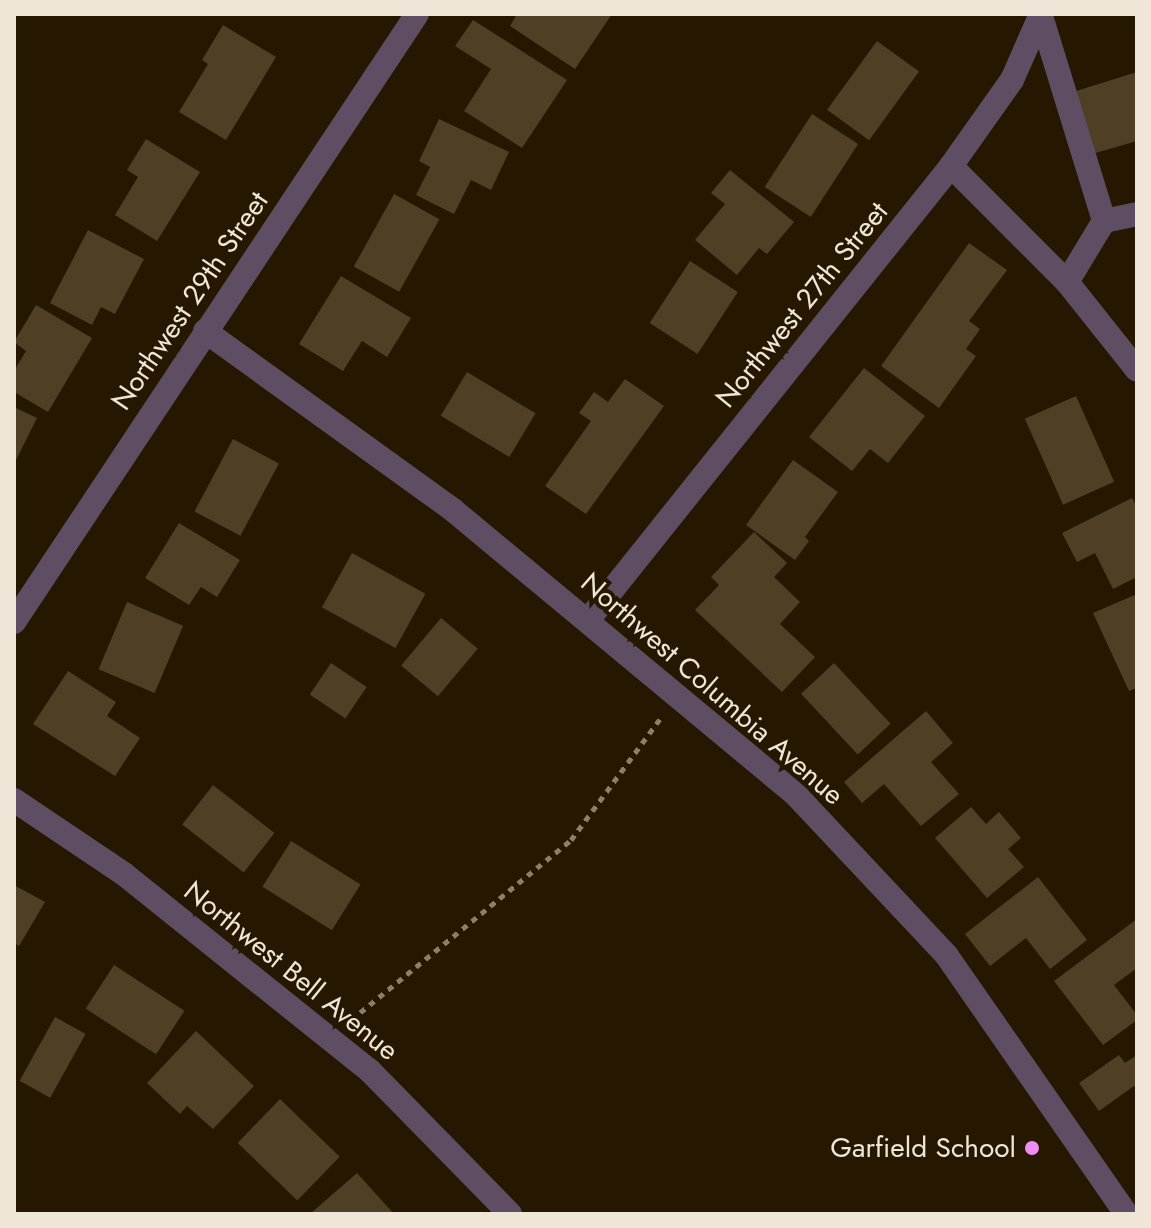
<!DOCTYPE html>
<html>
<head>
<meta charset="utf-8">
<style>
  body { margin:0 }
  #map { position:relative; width:1151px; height:1228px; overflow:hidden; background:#261800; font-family:Jost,sans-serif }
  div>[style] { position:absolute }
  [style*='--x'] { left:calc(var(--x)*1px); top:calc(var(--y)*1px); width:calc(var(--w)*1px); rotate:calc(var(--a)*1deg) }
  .building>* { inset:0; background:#4e3f25; transform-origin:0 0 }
  .path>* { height:5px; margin-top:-2.5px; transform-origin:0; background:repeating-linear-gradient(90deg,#8b7f6c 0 6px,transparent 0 12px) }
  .minor>* { height:24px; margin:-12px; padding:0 12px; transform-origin:12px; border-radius:12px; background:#5f4e63 }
  .dots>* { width:22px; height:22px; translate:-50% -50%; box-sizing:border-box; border:4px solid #261800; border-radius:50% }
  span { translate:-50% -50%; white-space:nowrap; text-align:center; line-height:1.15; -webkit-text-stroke:8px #261800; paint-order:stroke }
  .street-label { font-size:28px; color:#efe6d7 }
  .poi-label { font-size:28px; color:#efe6d7 }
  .right { translate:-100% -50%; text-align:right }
  .frame { position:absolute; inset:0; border:16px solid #efe6d7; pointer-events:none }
</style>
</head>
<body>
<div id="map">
  <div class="building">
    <i style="clip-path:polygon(517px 14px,612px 14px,575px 69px,510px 26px)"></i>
    <i style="clip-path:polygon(473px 20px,567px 80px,522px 148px,464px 111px,491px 69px,455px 46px)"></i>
    <i style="clip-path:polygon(223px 25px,276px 57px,226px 140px,179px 112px,208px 64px,202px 60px)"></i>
    <i style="left:877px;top:41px;width:52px;height:85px;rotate:36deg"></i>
    <i style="clip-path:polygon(1137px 72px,1137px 141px,1092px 154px,1073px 92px)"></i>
    <i style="left:812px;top:114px;width:55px;height:87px;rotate:33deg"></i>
    <i style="clip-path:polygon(439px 119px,509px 152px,491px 190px,471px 180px,454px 214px,416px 195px,430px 167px,419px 161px)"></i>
    <i style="clip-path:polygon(146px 139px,200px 172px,157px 241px,115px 215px,138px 177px,127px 170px)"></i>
    <i style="clip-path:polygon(730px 170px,794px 222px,767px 254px,759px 248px,737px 275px,695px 240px,725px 204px,711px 193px)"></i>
    <i style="left:394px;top:194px;width:52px;height:83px;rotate:29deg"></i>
    <i style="clip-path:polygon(88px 230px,144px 259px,115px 314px,101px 307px,92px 325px,50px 303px)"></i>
    <i style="clip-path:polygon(969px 243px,1007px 270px,969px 321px,980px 329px,966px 349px,976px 356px,939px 408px,881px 366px)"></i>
    <i style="left:690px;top:261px;width:57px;height:74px;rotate:33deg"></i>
    <i style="clip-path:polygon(341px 276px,411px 318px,387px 357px,362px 341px,343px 371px,299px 344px)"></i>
    <i style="clip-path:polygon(36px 305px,92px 338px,48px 412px,14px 392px,14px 371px,26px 351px,14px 342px)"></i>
    <i style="clip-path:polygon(864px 368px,925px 416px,888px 463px,870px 449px,852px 471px,809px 437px)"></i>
    <i style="left:467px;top:372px;width:80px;height:51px;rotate:31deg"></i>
    <i style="clip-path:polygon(625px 379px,664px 406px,586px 514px,545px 486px,591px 421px,579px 413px,594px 392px,608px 402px)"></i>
    <i style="left:1076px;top:396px;width:94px;height:56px;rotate:66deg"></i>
    <i style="clip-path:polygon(14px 407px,37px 418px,14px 464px)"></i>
    <i style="left:233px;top:439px;width:52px;height:82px;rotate:28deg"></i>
    <i style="clip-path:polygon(793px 460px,838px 492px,805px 537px,809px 541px,795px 560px,746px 525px)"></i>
    <i style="clip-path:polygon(1132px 498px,1137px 507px,1137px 577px,1113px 589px,1095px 553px,1077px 562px,1062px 533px)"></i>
    <i style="clip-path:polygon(179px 523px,240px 560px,217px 597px,201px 587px,189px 605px,145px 578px)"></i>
    <i style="clip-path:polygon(754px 532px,787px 563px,774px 577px,800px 602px,780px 624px,815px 657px,782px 692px,695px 610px,719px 585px,711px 577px)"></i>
    <i style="left:352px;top:553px;width:84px;height:62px;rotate:29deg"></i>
    <i style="clip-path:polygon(1137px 594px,1137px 688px,1129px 691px,1093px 613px)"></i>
    <i style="left:127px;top:602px;width:61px;height:73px;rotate:23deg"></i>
    <i style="left:441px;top:618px;width:48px;height:62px;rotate:40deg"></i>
    <i style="left:331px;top:663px;width:43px;height:38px;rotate:34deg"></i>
    <i style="left:834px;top:663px;width:83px;height:45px;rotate:47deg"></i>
    <i style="clip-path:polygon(68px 671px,116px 702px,107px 716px,140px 738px,115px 776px,33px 724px)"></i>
    <i style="clip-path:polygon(926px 711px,953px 743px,931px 762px,959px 794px,921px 826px,884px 784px,862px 803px,844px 782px)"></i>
    <i style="left:213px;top:785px;width:78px;height:50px;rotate:38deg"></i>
    <i style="clip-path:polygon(971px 807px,986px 824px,999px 812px,1021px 838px,1008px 849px,1024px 867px,987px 898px,935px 838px)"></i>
    <i style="left:291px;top:841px;width:82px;height:54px;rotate:32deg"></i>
    <i style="clip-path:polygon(1038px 877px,1087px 940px,1050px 969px,1026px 938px,990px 966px,965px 934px)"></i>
    <i style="clip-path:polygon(14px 885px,45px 902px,19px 946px,14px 943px)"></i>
    <i style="clip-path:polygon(1137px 919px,1137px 968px,1114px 985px,1137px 1015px,1137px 1020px,1103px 1045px,1054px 981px)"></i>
    <i style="left:114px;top:965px;width:84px;height:52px;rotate:33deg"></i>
    <i style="left:55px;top:1017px;width:35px;height:73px;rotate:29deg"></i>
    <i style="clip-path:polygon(196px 1031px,254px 1086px,213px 1129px,187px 1106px,180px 1114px,147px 1083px)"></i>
    <i style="clip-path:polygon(1119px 1055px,1125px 1063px,1137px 1055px,1137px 1091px,1134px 1086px,1099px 1111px,1079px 1083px)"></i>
    <i style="left:280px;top:1099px;width:83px;height:61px;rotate:44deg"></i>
    <i style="clip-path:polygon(357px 1173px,394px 1214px,310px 1214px)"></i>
  </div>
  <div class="path">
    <i style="--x:351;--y:1020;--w:284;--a:-39.3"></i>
    <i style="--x:571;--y:840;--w:150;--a:-53.7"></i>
  </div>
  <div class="minor">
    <i style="--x:1041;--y:16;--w:214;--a:72.9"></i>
    <i style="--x:1104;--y:221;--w:71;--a:121.2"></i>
    <i style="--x:951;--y:166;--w:164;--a:45"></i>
    <i style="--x:1067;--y:282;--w:112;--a:51.5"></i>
    <i style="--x:1104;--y:221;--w:34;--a:-12"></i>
    <i style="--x:205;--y:331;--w:306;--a:35.8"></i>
    <i style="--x:453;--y:510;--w:447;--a:39.7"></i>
    <i style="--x:797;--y:796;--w:219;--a:46.8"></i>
    <i style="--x:947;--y:956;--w:314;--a:55.2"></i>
    <i style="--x:589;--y:619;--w:580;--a:-51.37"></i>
    <i style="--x:951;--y:166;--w:105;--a:-54.7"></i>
    <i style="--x:1012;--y:80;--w:72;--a:-66.3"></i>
    <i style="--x:14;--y:622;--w:729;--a:-56.46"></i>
    <i style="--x:14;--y:800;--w:133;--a:33.9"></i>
    <i style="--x:124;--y:874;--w:315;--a:38.7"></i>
    <i style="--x:370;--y:1071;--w:200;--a:45.6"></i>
  </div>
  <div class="dots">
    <i style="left:1032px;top:1148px;background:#ee8cf8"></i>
  </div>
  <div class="street-label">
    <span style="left:190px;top:301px;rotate:-56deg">Northwest 29th Street</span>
    <span style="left:802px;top:305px;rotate:-51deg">Northwest 27th Street</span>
    <span style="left:712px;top:689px;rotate:41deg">Northwest Columbia Avenue</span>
    <span style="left:291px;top:971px;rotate:39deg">Northwest Bell Avenue</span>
  </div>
  <div class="poi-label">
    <span class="right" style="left:1016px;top:1148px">Garfield School</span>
  </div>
  <div class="frame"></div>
</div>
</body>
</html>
